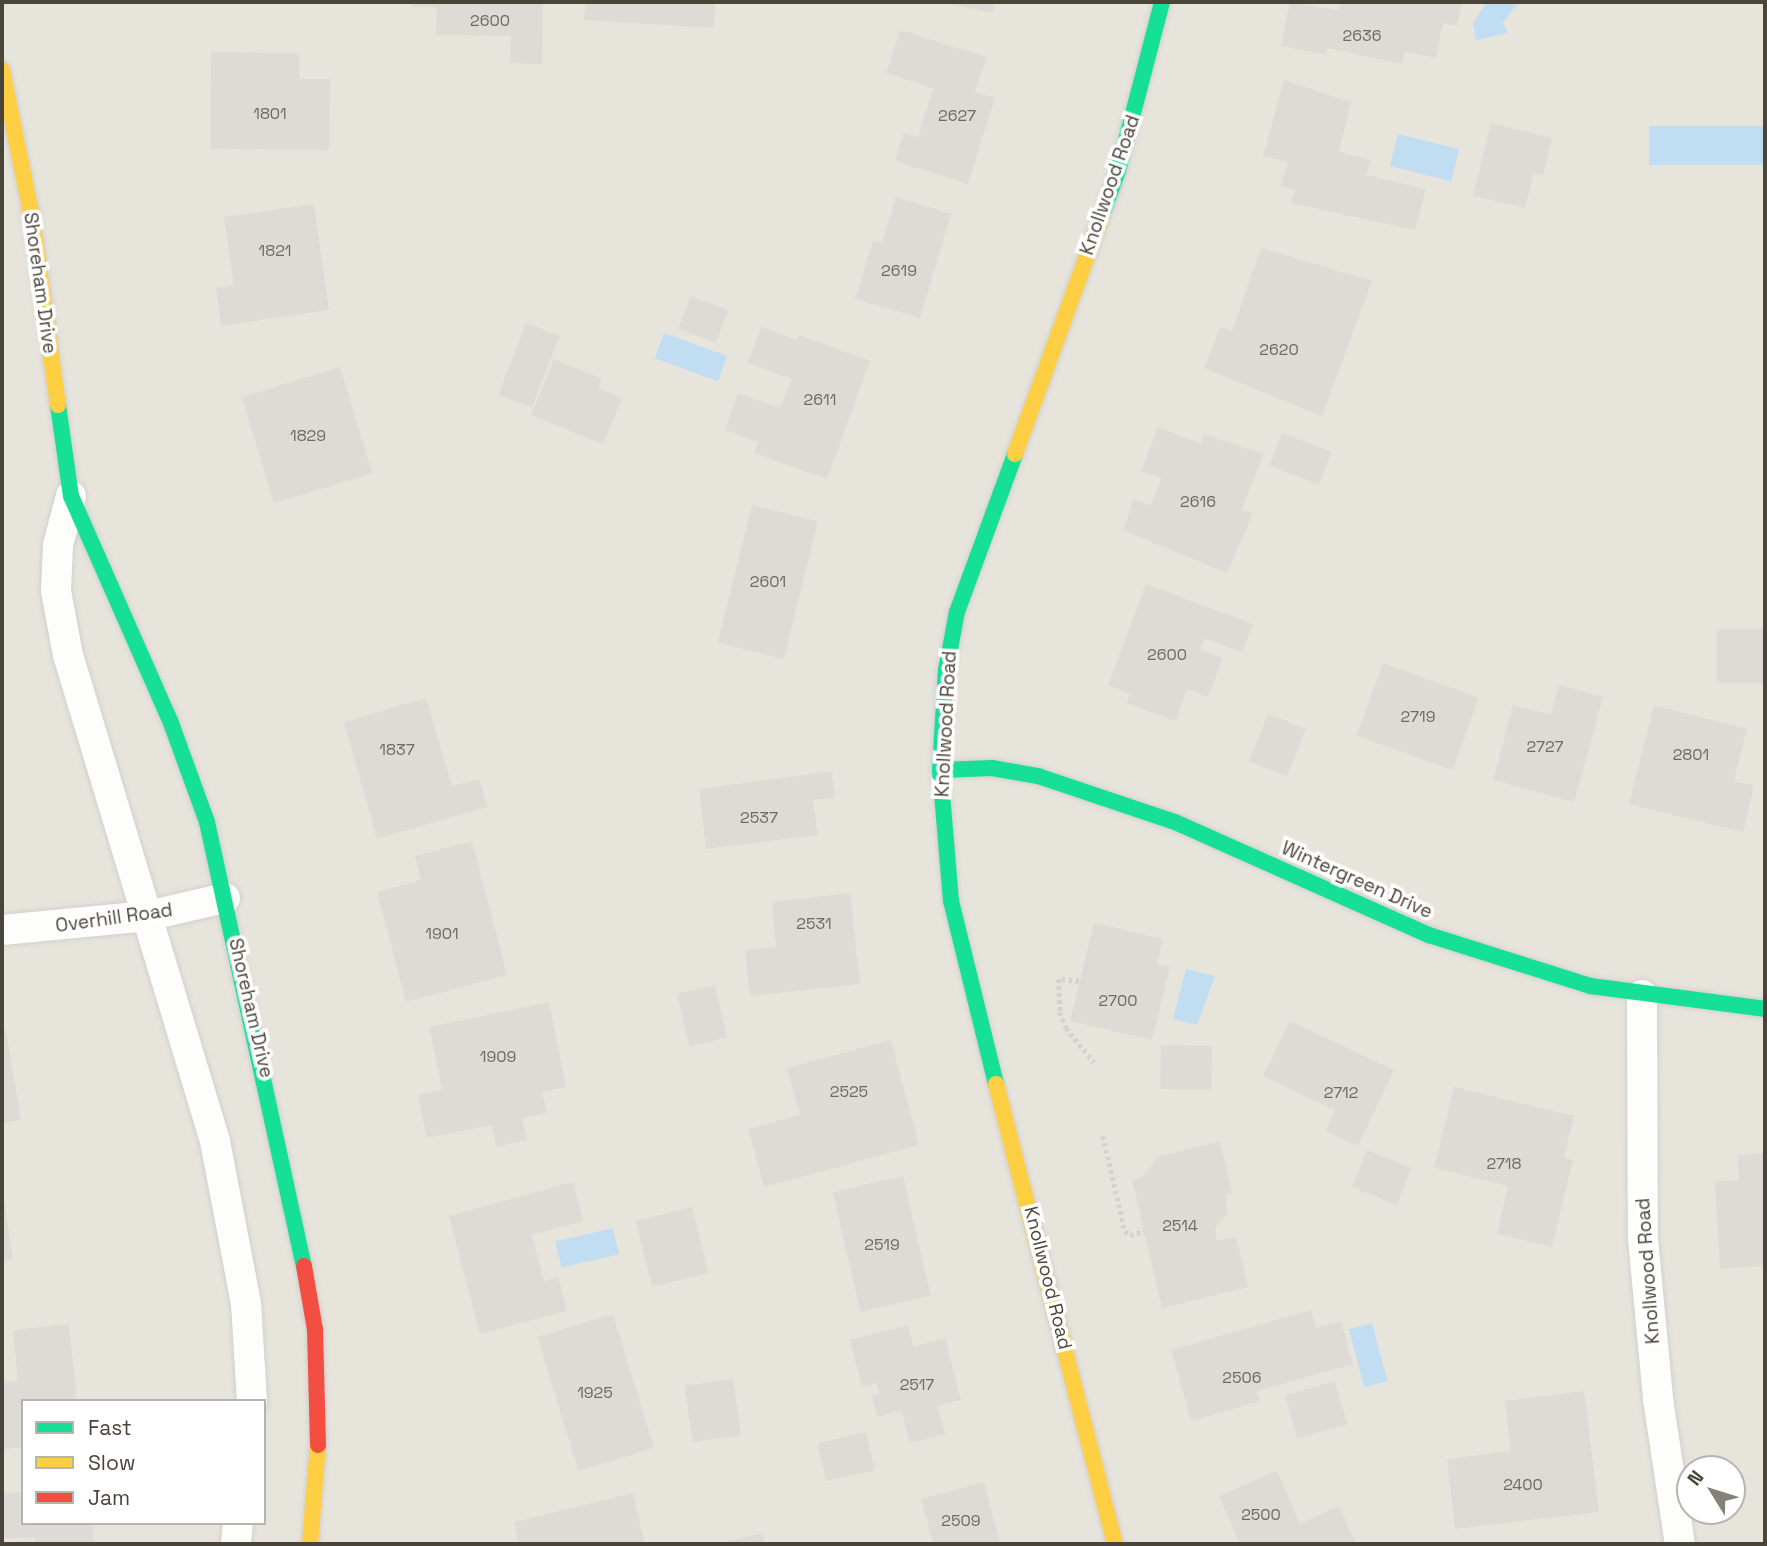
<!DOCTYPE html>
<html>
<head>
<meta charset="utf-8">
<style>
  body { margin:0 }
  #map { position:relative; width:1767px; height:1546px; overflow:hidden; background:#f4f2ee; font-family:"Space Grotesk",sans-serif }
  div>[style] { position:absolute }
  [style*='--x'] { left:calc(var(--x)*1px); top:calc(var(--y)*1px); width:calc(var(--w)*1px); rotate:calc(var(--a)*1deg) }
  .residential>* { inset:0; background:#e7e4dc }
  .water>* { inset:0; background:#c0ddf1; transform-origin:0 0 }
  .building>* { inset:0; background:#dedbd6; transform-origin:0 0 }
  .path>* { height:4.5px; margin-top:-2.25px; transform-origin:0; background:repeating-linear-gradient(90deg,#d3d2cc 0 3.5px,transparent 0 7px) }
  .roads { filter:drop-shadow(0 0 2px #d2d0cb) drop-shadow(0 0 2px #d2d0cb) }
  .street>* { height:30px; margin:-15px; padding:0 15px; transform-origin:15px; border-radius:15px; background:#fdfdfc }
  .fast>* { height:16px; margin:-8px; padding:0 8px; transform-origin:8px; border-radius:8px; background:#16e098 }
  .slow>* { height:16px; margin:-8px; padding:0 8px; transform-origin:8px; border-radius:8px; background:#ffcf43 }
  .jam>* { height:16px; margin:-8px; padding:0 8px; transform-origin:8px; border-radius:8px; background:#f24e42 }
  span { translate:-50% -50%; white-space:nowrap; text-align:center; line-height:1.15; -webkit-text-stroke:7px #fff; paint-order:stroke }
  .number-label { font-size:16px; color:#706a61 }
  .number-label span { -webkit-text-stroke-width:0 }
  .street-label { font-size:19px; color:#4b4439 }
  .frame { position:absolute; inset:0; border:4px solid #4b4439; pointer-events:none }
  .legend { position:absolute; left:21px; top:1399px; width:245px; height:126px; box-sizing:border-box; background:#fff; border:2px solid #b7b4b0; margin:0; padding:9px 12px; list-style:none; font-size:21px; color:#4b4439 }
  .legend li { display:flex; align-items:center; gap:14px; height:35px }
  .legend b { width:35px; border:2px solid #b7b4b0 }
  .north { position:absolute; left:1676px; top:1455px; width:70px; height:70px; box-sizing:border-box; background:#fff; border:2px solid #b7b4b0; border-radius:50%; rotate:308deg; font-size:19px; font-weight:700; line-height:28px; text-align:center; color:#4b4439 }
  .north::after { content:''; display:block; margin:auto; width:24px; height:32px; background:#868178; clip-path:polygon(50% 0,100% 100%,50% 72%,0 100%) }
</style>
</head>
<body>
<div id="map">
  <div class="residential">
    <i style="clip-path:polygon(evenodd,2px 2px,1765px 2px,1765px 1544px,2px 1544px,2px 2px,23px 1401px,264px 1401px,264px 1523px,23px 1523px,23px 1401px,2px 2px,1690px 1469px,1732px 1469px,1732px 1511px,1690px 1511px,1690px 1469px)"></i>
  </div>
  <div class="water">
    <i style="clip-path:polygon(1487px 2px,1519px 2px,1503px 22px,1508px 33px,1476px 40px,1473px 23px)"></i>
    <i style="left:1765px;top:126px;width:39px;height:116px;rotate:90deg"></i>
    <i style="left:1398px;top:134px;width:63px;height:33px;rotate:14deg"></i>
    <i style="left:664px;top:333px;width:67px;height:27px;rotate:20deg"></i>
    <i style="clip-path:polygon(1186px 969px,1215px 976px,1197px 1025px,1173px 1019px)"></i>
    <i style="left:613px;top:1228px;width:27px;height:59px;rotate:77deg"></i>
    <i style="left:1372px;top:1323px;width:60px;height:24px;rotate:75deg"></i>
  </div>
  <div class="building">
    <i style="clip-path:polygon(412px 2px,543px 2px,542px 64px,510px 63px,511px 36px,436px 35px,437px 7px,412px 7px)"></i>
    <i style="clip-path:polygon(586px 2px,715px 2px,714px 28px,584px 20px)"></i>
    <i style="clip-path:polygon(939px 2px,995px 2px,993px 13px)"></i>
    <i style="clip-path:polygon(1290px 2px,1339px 10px,1341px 2px,1462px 2px,1457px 26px,1443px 23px,1436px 58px,1404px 52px,1402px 64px,1327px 48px,1326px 55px,1281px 46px)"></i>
    <i style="clip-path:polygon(900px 30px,987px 57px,975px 92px,995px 98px,968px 184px,895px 161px,904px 133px,918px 137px,933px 88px,886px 73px)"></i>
    <i style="clip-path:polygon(211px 52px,299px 53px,299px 79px,330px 79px,329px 150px,210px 149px)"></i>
    <i style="clip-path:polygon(1284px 80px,1351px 102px,1339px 152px,1371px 160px,1366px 175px,1426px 189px,1415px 230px,1290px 203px,1295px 190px,1280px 186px,1288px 162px,1263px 156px)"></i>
    <i style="clip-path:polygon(1491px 123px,1552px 138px,1543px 175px,1534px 173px,1525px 208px,1473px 196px)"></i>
    <i style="clip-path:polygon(896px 197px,951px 214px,920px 318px,855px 299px,873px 241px,882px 243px)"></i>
    <i style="clip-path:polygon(314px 204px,329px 310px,221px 326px,216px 288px,234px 285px,224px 217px)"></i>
    <i style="clip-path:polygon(1261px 248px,1372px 281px,1322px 416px,1204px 368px,1220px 327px,1232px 331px)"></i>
    <i style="left:691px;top:296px;width:40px;height:35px;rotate:21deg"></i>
    <i style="left:526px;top:323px;width:36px;height:77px;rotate:21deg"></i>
    <i style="clip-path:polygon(761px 327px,797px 340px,799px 335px,870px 361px,827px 479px,754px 453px,758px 442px,725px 430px,738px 393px,780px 408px,792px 379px,748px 363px)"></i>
    <i style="clip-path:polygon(554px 359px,602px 379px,598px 388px,622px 398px,603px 444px,531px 415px)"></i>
    <i style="left:340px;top:367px;width:111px;height:103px;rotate:73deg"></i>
    <i style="clip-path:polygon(1158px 427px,1201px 444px,1204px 434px,1264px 454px,1241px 510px,1253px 513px,1227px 573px,1123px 530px,1134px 499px,1151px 506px,1161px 478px,1141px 471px)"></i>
    <i style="left:1282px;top:433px;width:53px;height:35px;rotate:21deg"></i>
    <i style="left:752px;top:505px;width:68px;height:142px;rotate:14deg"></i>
    <i style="clip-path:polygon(1146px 584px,1253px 624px,1242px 652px,1204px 638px,1200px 650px,1223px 658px,1208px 697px,1187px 689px,1176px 721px,1127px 703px,1130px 694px,1108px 685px)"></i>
    <i style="left:1717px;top:629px;width:47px;height:54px"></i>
    <i style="left:1383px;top:663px;width:102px;height:77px;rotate:20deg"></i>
    <i style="clip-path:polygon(1559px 685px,1603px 697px,1574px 802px,1493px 780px,1513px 705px,1551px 715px)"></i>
    <i style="clip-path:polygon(426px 698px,452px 786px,480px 779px,487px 807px,377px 839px,344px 722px)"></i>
    <i style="clip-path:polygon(1654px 705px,1747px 729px,1734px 781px,1754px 786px,1743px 832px,1629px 804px)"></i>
    <i style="left:1268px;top:714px;width:41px;height:51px;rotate:22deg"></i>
    <i style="clip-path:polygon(832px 771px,835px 798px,813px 800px,818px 835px,706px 849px,699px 789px)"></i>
    <i style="clip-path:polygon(472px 841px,507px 975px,406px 1002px,377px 892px,421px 880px,415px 856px)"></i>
    <i style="clip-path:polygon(850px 893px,860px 984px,750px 996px,745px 950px,776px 947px,772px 902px)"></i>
    <i style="clip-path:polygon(1094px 923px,1163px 939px,1157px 964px,1170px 967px,1152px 1040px,1070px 1021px)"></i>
    <i style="left:715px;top:985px;width:54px;height:39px;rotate:77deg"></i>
    <i style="clip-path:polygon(549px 1002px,566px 1087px,542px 1092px,547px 1113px,522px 1118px,527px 1140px,496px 1147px,492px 1125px,427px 1138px,418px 1095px,442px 1090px,429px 1027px)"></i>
    <i style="clip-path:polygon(1290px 1021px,1394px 1070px,1358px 1146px,1326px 1131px,1335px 1110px,1263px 1076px)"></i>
    <i style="clip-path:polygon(6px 1031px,21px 1120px,2px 1123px,2px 1032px)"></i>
    <i style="clip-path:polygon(891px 1040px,919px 1145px,764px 1187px,748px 1129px,800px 1115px,787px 1068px)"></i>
    <i style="left:1161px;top:1045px;width:51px;height:44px;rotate:1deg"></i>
    <i style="clip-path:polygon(1454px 1087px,1574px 1116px,1564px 1158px,1573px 1160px,1552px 1247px,1497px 1234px,1508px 1186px,1434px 1168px)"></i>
    <i style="clip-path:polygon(1220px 1141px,1232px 1193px,1226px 1194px,1227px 1214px,1215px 1228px,1217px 1241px,1236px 1237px,1248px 1287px,1162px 1308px,1132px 1180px,1143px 1177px,1157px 1157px)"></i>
    <i style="left:1367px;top:1150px;width:48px;height:40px;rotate:22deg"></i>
    <i style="clip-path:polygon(1765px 1153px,1765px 1266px,1720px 1269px,1715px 1181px,1739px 1180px,1737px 1155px)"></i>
    <i style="left:903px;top:1176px;width:123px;height:72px;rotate:77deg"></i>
    <i style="clip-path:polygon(573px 1182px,583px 1221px,532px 1235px,544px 1281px,558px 1277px,567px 1311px,480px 1334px,449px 1216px)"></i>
    <i style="clip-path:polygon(3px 1193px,13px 1260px,2px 1261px,2px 1194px)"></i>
    <i style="left:692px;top:1207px;width:68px;height:58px;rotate:76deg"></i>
    <i style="clip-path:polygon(1311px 1310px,1316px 1328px,1341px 1321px,1353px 1364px,1257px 1391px,1260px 1401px,1191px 1421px,1171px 1350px)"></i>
    <i style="left:613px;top:1314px;width:140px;height:79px;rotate:73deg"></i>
    <i style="clip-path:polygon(69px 1324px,77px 1401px,23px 1401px,23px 1447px,2px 1450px,2px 1383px,18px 1381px,13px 1330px)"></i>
    <i style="clip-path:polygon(908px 1325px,914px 1347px,945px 1338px,961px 1400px,937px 1406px,945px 1434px,910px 1443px,901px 1410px,877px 1417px,872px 1396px,879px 1394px,877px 1383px,862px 1387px,850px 1340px)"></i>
    <i style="left:733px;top:1379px;width:57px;height:49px;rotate:82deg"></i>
    <i style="left:1335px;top:1381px;width:45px;height:52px;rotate:74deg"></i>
    <i style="clip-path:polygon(1584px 1391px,1599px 1512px,1455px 1529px,1447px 1459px,1511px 1451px,1505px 1401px)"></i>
    <i style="left:866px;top:1432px;width:39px;height:50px;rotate:77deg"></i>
    <i style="clip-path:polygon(1277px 1471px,1300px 1524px,1339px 1506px,1356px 1544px,1240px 1544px,1219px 1496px)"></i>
    <i style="clip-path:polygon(984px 1482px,1000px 1544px,933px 1544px,921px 1499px)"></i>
    <i style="clip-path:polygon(23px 1492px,23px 1523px,93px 1523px,94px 1544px,35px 1544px,34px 1537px,2px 1539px,2px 1494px)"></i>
    <i style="clip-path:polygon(633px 1493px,645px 1544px,519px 1544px,514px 1522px)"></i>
    <i style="clip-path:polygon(762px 1533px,765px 1544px,722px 1544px,722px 1543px)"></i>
  </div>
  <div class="path">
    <i style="--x:1079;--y:981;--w:20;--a:-174"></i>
    <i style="--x:1059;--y:979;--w:33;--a:88"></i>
    <i style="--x:1060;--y:1012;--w:17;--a:69"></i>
    <i style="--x:1066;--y:1028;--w:44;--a:50.5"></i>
    <i style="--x:1103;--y:1136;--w:98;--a:77"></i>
    <i style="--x:1125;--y:1231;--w:6;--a:39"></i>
    <i style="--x:1130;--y:1235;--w:15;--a:-16"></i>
  </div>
  <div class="roads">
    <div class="street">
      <i style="--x:71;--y:496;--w:51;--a:104.9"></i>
      <i style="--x:58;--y:545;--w:46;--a:92.5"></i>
      <i style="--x:56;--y:591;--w:65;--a:79.4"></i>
      <i style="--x:68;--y:655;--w:508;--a:73.17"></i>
      <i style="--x:215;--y:1141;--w:165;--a:79.2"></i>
      <i style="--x:246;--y:1303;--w:98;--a:86.5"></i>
      <i style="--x:2;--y:930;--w:146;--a:-5.5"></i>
      <i style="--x:147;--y:916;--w:80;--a:-13"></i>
      <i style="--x:1642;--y:995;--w:244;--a:89.8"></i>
      <i style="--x:1643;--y:1239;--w:161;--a:84.6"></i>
      <i style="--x:1658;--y:1399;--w:147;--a:81.4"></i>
      <i style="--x:236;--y:1544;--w:21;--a:-85"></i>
    </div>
    <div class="fast">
      <i style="--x:1102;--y:215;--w:47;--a:-70"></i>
      <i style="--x:1118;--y:171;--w:175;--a:-75.4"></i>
      <i style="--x:58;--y:405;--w:92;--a:81.9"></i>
      <i style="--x:71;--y:496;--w:248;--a:66.2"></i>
      <i style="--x:171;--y:723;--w:105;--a:70"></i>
      <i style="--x:207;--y:822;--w:454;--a:77.7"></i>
      <i style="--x:940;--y:770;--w:52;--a:-2.2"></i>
      <i style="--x:992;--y:768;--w:47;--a:9.9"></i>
      <i style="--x:1038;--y:776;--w:145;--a:18.6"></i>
      <i style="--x:1175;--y:822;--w:278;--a:24"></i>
      <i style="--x:1429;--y:935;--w:170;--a:17.5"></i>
      <i style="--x:1591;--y:986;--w:176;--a:7.5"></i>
      <i style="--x:996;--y:1084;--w:188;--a:-103.8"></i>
      <i style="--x:951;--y:901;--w:131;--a:-94.8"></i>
      <i style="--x:940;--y:770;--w:100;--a:-86.6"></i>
      <i style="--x:946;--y:670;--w:59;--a:-79.3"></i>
      <i style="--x:957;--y:612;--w:168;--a:-69.8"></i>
    </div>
    <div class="slow">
      <i style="--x:2;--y:70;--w:146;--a:78.5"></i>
      <i style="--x:31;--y:213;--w:194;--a:82"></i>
      <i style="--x:1015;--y:454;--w:254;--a:-70"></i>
      <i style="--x:996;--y:1084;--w:475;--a:75.5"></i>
      <i style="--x:310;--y:1544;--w:99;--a:-85.4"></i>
    </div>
    <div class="jam">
      <i style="--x:304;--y:1266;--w:65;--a:80.2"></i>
      <i style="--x:315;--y:1330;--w:115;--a:88.5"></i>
    </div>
  </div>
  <div class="number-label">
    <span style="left:490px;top:21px">2600</span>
    <span style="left:1362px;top:36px">2636</span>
    <span style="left:270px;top:114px">1801</span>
    <span style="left:957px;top:116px">2627</span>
    <span style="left:275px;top:251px">1821</span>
    <span style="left:899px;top:271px">2619</span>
    <span style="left:1279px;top:350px">2620</span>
    <span style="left:820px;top:400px">2611</span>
    <span style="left:308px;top:436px">1829</span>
    <span style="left:1198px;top:502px">2616</span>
    <span style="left:768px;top:582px">2601</span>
    <span style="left:1167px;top:655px">2600</span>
    <span style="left:1418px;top:717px">2719</span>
    <span style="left:1545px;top:747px">2727</span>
    <span style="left:397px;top:750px">1837</span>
    <span style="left:1691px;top:755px">2801</span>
    <span style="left:759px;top:818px">2537</span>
    <span style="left:814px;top:924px">2531</span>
    <span style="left:442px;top:934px">1901</span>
    <span style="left:1118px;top:1001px">2700</span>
    <span style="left:498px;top:1057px">1909</span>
    <span style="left:849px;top:1092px">2525</span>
    <span style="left:1341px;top:1093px">2712</span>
    <span style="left:1504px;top:1164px">2718</span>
    <span style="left:1180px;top:1226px">2514</span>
    <span style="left:882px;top:1245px">2519</span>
    <span style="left:1242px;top:1378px">2506</span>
    <span style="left:917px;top:1385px">2517</span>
    <span style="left:595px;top:1393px">1925</span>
    <span style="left:1523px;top:1485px">2400</span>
    <span style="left:1261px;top:1515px">2500</span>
    <span style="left:961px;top:1521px">2509</span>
  </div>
  <div class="street-label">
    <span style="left:1110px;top:185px;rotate:-71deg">Knollwood Road</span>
    <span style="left:40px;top:283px;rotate:82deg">Shoreham Drive</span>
    <span style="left:946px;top:724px;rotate:-87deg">Knollwood Road</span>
    <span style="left:1357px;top:880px;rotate:24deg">Wintergreen Drive</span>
    <span style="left:114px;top:918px;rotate:-8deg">Overhill Road</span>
    <span style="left:251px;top:1008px;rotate:77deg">Shoreham Drive</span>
    <span style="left:1648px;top:1271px;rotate:-94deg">Knollwood Road</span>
    <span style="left:1048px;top:1278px;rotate:76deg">Knollwood Road</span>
  </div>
  <div class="frame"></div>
  <ul class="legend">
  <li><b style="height:9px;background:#16e098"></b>Fast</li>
  <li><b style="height:9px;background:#ffcf43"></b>Slow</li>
  <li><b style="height:9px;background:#f24e42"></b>Jam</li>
  </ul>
  <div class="north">N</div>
</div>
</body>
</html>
